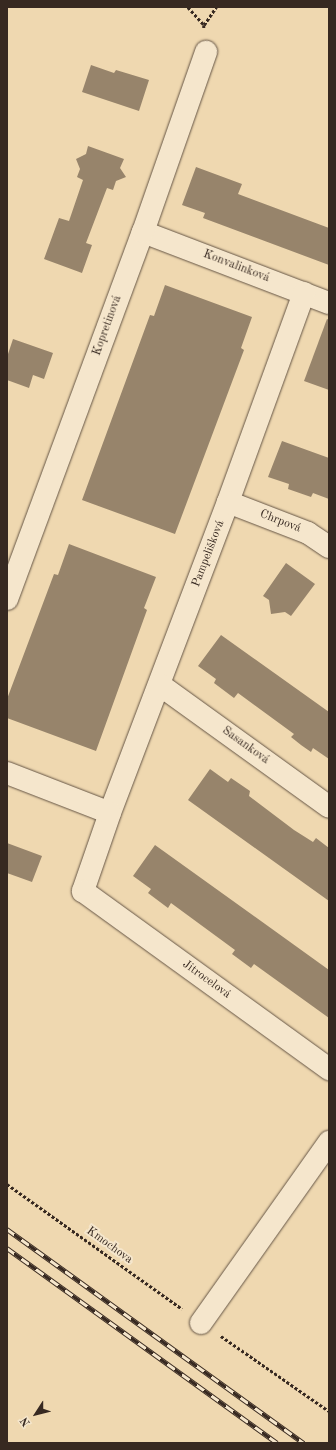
<!DOCTYPE html>
<html>
<head>
<meta charset="utf-8">
<style>
  body { margin:0 }
  #map { position:relative; width:336px; height:1450px; overflow:hidden; background:#efd8b0; font-family:"Old Standard TT",serif }
  div>[style] { position:absolute }
  [style*='--x'] { left:calc(var(--x)*1px); top:calc(var(--y)*1px); width:calc(var(--w)*1px); rotate:calc(var(--a)*1deg) }
  .building>* { inset:0; background:#97846b }
  .path>* { height:2.5px; margin-top:-1.25px; transform-origin:0; background:repeating-linear-gradient(90deg,#372921 0 3px,transparent 0 5px) }
  .roads { filter:drop-shadow(0 0 1px #655545) drop-shadow(0 0 1px #655545) }
  .minor>* { height:22px; margin:-11px; padding:0 11px; transform-origin:11px; border-radius:11px; background:#f5e6cc }
  .rail>* { height:4.5px; margin-top:-2.25px; transform-origin:0; background:repeating-linear-gradient(90deg,#f5e6cc 0 9px,#372921 0 18px); box-sizing:border-box; border-block:1px solid #372921 }
  span { translate:-50% -50%; white-space:nowrap; text-align:center; line-height:1.15; -webkit-text-stroke:4px #f5e6cc; paint-order:stroke }
  .street-label { font-size:12px; color:#372921 }
  .frame { position:absolute; inset:0; border:8px solid #372921; pointer-events:none }
  .north { position:absolute; left:16px; top:1394px; width:40px; height:40px; -webkit-text-stroke:3px #f5e6cc; paint-order:stroke; rotate:234deg; font-size:11px; font-weight:700; line-height:16px; text-align:center; color:#372921 }
  .north::after { content:''; display:block; margin:auto; width:14px; height:18px; background:#372921; clip-path:polygon(50% 0,100% 100%,50% 72%,0 100%) }
</style>
</head>
<body>
<div id="map">
  <div class="building">
    <i style="clip-path:polygon(91px 65px,114px 73px,116px 70px,149px 80px,139px 111px,82px 92px)"></i>
    <i style="clip-path:polygon(88px 146px,124px 159px,120px 168px,126px 177px,116px 181px,113px 190px,107px 188px,86px 243px,92px 245px,82px 273px,44px 259px,59px 218px,69px 221px,83px 180px,77px 177px,80px 169px,76px 159px,86px 154px)"></i>
    <i style="clip-path:polygon(196px 167px,242px 184px,238px 194px,329px 228px,329px 265px,203px 218px,205px 213px,182px 205px)"></i>
    <i style="clip-path:polygon(165px 285px,252px 317px,241px 348px,244px 350px,175px 534px,82px 500px,150px 315px,154px 316px)"></i>
    <i style="clip-path:polygon(327px 319px,329px 320px,329px 390px,304px 381px)"></i>
    <i style="clip-path:polygon(13px 339px,53px 353px,44px 379px,33px 375px,29px 388px,7px 380px,7px 357px)"></i>
    <i style="clip-path:polygon(282px 441px,329px 458px,329px 499px,313px 493px,311px 497px,288px 489px,289px 484px,268px 477px)"></i>
    <i style="clip-path:polygon(69px 544px,156px 577px,144px 608px,147px 610px,96px 751px,7px 718px,7px 699px,54px 574px,58px 575px)"></i>
    <i style="clip-path:polygon(286px 563px,315px 584px,291px 616px,285px 612px,271px 614px,269px 600px,263px 596px)"></i>
    <i style="clip-path:polygon(221px 635px,329px 712px,329px 759px,313px 748px,311px 752px,301px 745px,291px 737px,294px 734px,238px 693px,234px 698px,214px 683px,216px 679px,198px 666px)"></i>
    <i style="clip-path:polygon(210px 769px,228px 782px,231px 778px,250px 791px,249px 796px,294px 830px,313px 842px,316px 838px,329px 848px,329px 901px,188px 800px)"></i>
    <i style="clip-path:polygon(7px 843px,42px 856px,32px 882px,7px 873px)"></i>
    <i style="clip-path:polygon(155px 845px,329px 970px,329px 1018px,254px 964px,251px 968px,232px 954px,235px 950px,171px 903px,168px 908px,148px 893px,151px 889px,133px 876px)"></i>
  </div>
  <div class="path">
    <i style="--x:188;--y:7;--w:24;--a:48"></i>
    <i style="--x:204;--y:25;--w:4;--a:90"></i>
    <i style="--x:204;--y:25;--w:22;--a:-56"></i>
    <i style="--x:7;--y:1184;--w:215;--a:35.5"></i>
    <i style="--x:221;--y:1336;--w:131;--a:34.8"></i>
  </div>
  <div class="roads">
    <div class="minor">
      <i style="--x:143;--y:232;--w:199;--a:20.9"></i>
      <i style="--x:304;--y:293;--w:222;--a:110"></i>
      <i style="--x:228;--y:502;--w:333;--a:110.8"></i>
      <i style="--x:110;--y:813;--w:83;--a:109.1"></i>
      <i style="--x:83;--y:891;--w:304;--a:35.9"></i>
      <i style="--x:228;--y:502;--w:86;--a:21.2"></i>
      <i style="--x:308;--y:533;--w:25;--a:34"></i>
      <i style="--x:7;--y:599;--w:391;--a:-69.7"></i>
      <i style="--x:143;--y:232;--w:191;--a:-70.7"></i>
      <i style="--x:160;--y:685;--w:208;--a:35.8"></i>
      <i style="--x:7;--y:773;--w:110;--a:21.2"></i>
      <i style="--x:201;--y:1323;--w:222;--a:-54.7"></i>
    </div>
  </div>
  <div class="rail">
    <i style="--x:7;--y:1229;--w:366;--a:35.8"></i>
    <i style="--x:7;--y:1248;--w:333;--a:35.8"></i>
  </div>
  <div class="street-label">
    <span style="left:236px;top:267px;rotate:21deg">Konvalinková</span>
    <span style="left:108px;top:326px;rotate:-70deg">Kopretinová</span>
    <span style="left:280px;top:522px;rotate:21deg">Chrpová</span>
    <span style="left:209px;top:554px;rotate:-69deg">Pampelišková</span>
    <span style="left:245px;top:746px;rotate:36deg">Sasanková</span>
    <span style="left:206px;top:980px;rotate:36deg">Jitrocelová</span>
    <span style="left:109px;top:1246px;rotate:36deg">Kmochova</span>
  </div>
  <div class="frame"></div>
  <div class="north">N</div>
</div>
</body>
</html>
